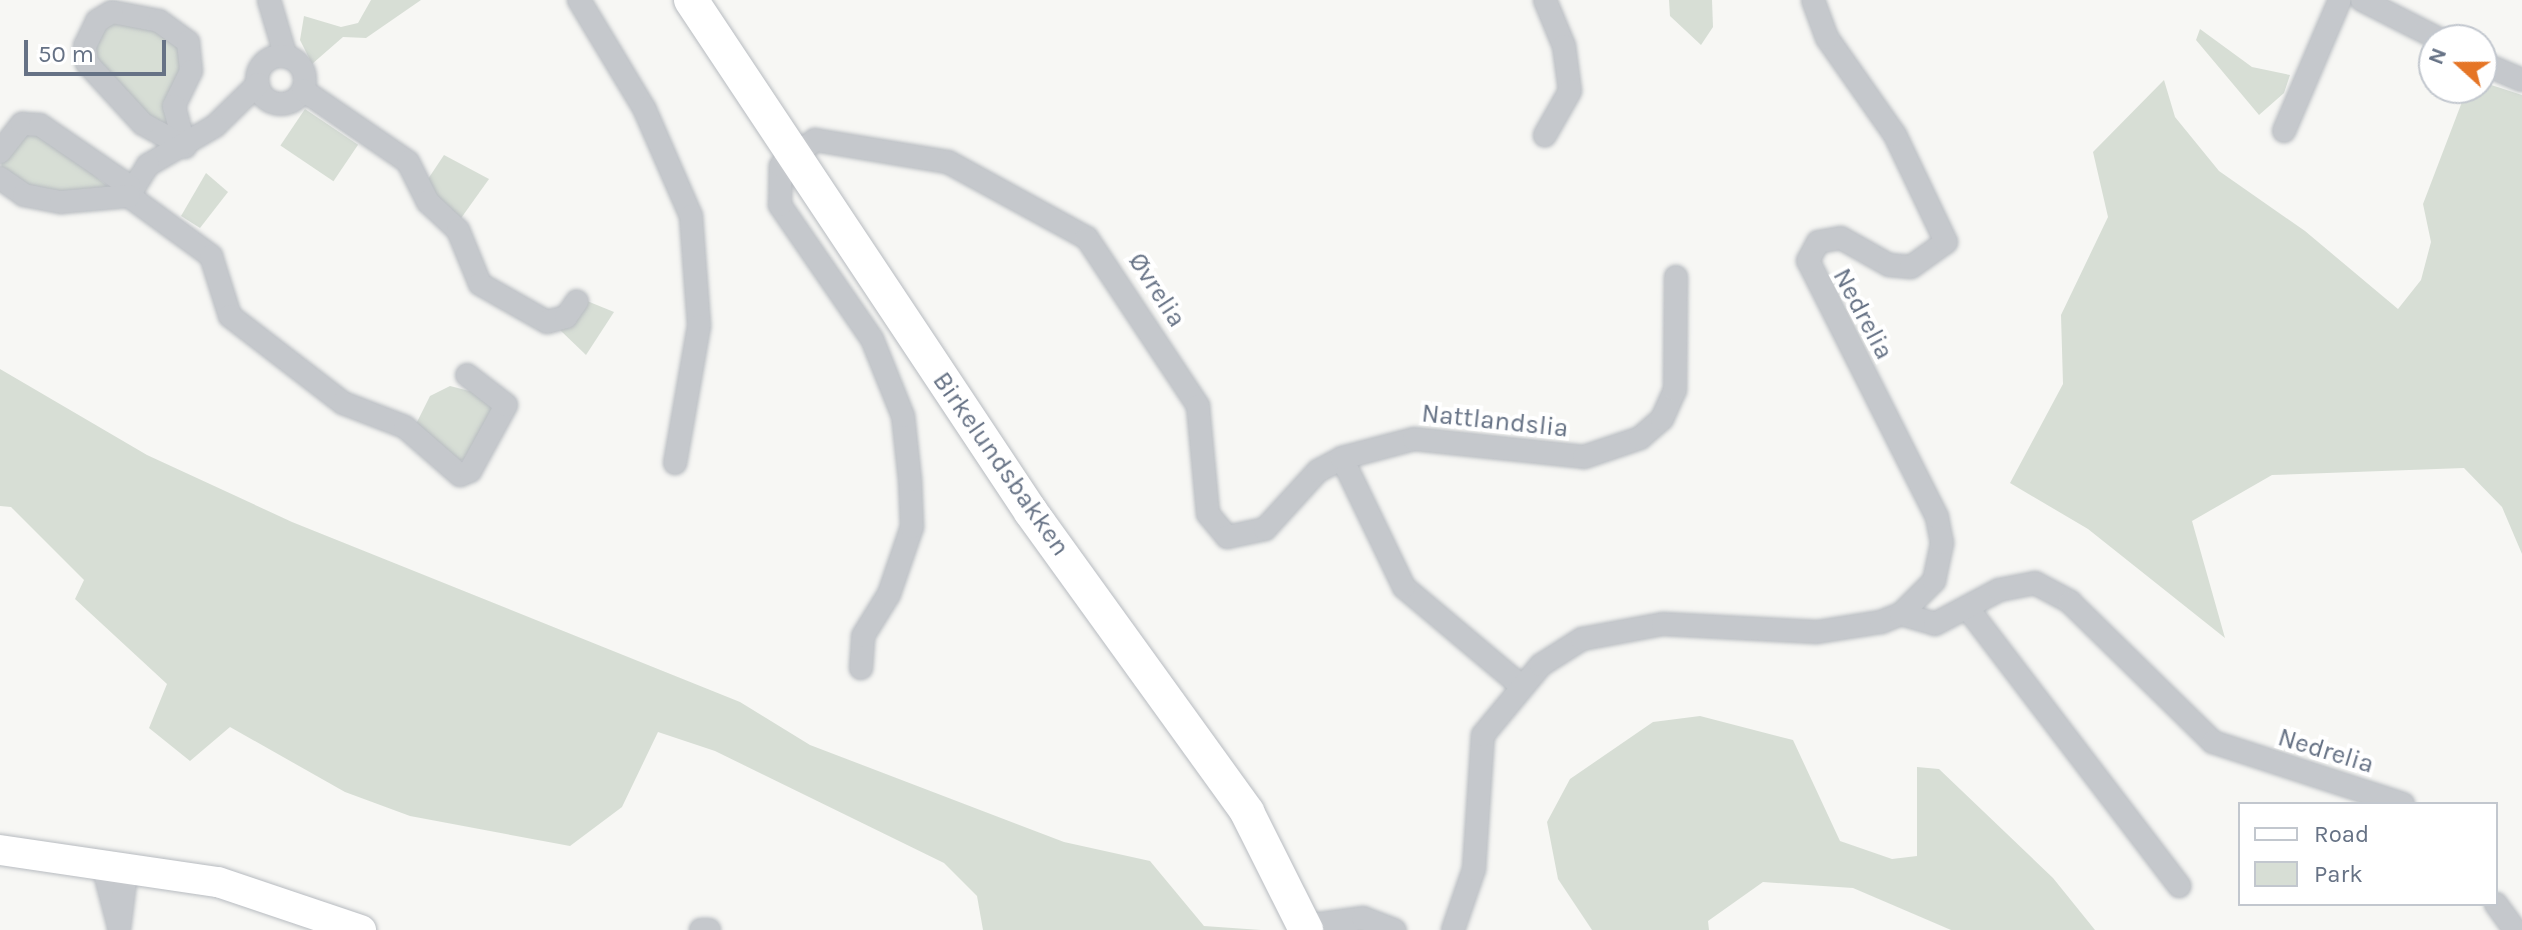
<!DOCTYPE html>
<html>
<head>
<meta charset="utf-8">
<style>
  body { margin:0 }
  #map { position:relative; width:2522px; height:930px; overflow:hidden; background:#f7f7f4; font-family:Karla,sans-serif }
  div>[style] { position:absolute }
  [style*='--x'] { left:calc(var(--x)*1px); top:calc(var(--y)*1px); width:calc(var(--w)*1px); rotate:calc(var(--a)*1deg) }
  .green>* { inset:0; background:#d7ded5; transform-origin:0 0 }
  .roads { filter:drop-shadow(0 0 2px #b7bbc0) drop-shadow(0 0 2px #b7bbc0) }
  .street>* { height:22px; margin:-11px; padding:0 11px; transform-origin:11px; border-radius:11px; background:#c5c8cc }
  .street>.ring { margin:-11px; padding:0; box-sizing:content-box; background:none; border:22px solid #c5c8cc; border-radius:50% }
  .secondary>* { height:30px; margin:-15px; padding:0 15px; transform-origin:15px; border-radius:15px; background:#fff }
  .primary>* { height:34px; margin:-17px; padding:0 17px; transform-origin:17px; border-radius:17px; background:#fff }
  span { translate:-50% -50%; white-space:nowrap; text-align:center; line-height:1.15; -webkit-text-stroke:8px #fff; paint-order:stroke }
  .street-label { font-size:26px; color:#667285 }
  .legend { position:absolute; left:2238px; top:802px; width:260px; height:104px; box-sizing:border-box; background:#fff; border:2px solid #c2c7ce; margin:0; padding:10px 14px; list-style:none; font-size:24px; color:#667285 }
  .legend li { display:flex; align-items:center; gap:16px; height:40px }
  .legend b { width:40px; border:2px solid #c2c7ce }
  .north { position:absolute; left:2418px; top:24px; width:80px; height:80px; box-sizing:border-box; background:#fff; border:2px solid #c2c7ce; border-radius:50%; rotate:291deg; font-size:22px; font-weight:700; line-height:32px; text-align:center; color:#667285 }
  .north::after { content:''; display:block; margin:auto; width:28px; height:36px; background:#e57526; clip-path:polygon(50% 0,100% 100%,50% 72%,0 100%) }
  .scale { position:absolute; left:24px; top:40px; width:142px; height:36px; box-sizing:border-box; border:4px solid #667285; border-top:0; padding-left:10px; font-size:24px; line-height:28px; white-space:nowrap; color:#667285; -webkit-text-stroke:6px #fff; paint-order:stroke }
</style>
</head>
<body>
<div id="map">
  <div class="green">
    <i style="clip-path:polygon(371px 0,421px 0,366px 38px,343px 37px,312px 64px,300px 40px,304px 16px,341px 27px,358px 23px)"></i>
    <i style="clip-path:polygon(1669px 0,1712px 0,1713px 27px,1701px 45px,1670px 16px)"></i>
    <i style="clip-path:polygon(115px 20px,139px 21px,182px 44px,187px 67px,171px 135px,117px 93px,90px 45px)"></i>
    <i style="clip-path:polygon(2200px 29px,2252px 67px,2290px 75px,2284px 93px,2259px 115px,2196px 40px)"></i>
    <i style="clip-path:polygon(2164px 80px,2175px 117px,2219px 171px,2305px 231px,2398px 309px,2421px 280px,2431px 242px,2423px 204px,2465px 94px,2482px 82px,2522px 95px,2522px 554px,2502px 507px,2464px 468px,2272px 475px,2192px 521px,2225px 638px,2088px 529px,2010px 483px,2063px 384px,2061px 315px,2108px 217px,2093px 152px)"></i>
    <i style="left:305px;top:109px;width:64px;height:44px;rotate:34deg"></i>
    <i style="clip-path:polygon(23px 131px,41px 133px,115px 192px,52px 195px,19px 187px,1px 172px,2px 157px)"></i>
    <i style="clip-path:polygon(444px 155px,489px 179px,459px 221px,438px 207px,426px 182px)"></i>
    <i style="clip-path:polygon(206px 173px,228px 192px,200px 228px,181px 216px)"></i>
    <i style="clip-path:polygon(570px 294px,614px 312px,586px 355px,560px 330px)"></i>
    <i style="clip-path:polygon(0 369px,147px 455px,292px 522px,740px 702px,810px 745px,1064px 842px,1150px 861px,1204px 926px,1261px 930px,983px 930px,977px 896px,944px 863px,715px 751px,658px 732px,622px 807px,570px 846px,410px 816px,345px 792px,230px 727px,190px 761px,149px 728px,167px 684px,75px 599px,84px 580px,11px 507px,0 506px)"></i>
    <i style="clip-path:polygon(450px 386px,485px 395px,494px 410px,477px 456px,451px 463px,416px 424px,430px 396px)"></i>
    <i style="clip-path:polygon(1700px 716px,1793px 740px,1840px 841px,1892px 859px,1917px 856px,1917px 767px,1939px 769px,2053px 878px,2095px 930px,1951px 930px,1853px 888px,1763px 882px,1708px 921px,1709px 930px,1592px 930px,1558px 879px,1547px 822px,1570px 779px,1653px 722px)"></i>
  </div>
  <div class="roads">
    <div class="street">
      <i style="--x:269;--y:0;--w:59;--a:73.4"></i>
      <i style="--x:579;--y:0;--w:126;--a:59"></i>
      <i style="--x:644;--y:108;--w:118;--a:66.5"></i>
      <i style="--x:691;--y:216;--w:110;--a:85.8"></i>
      <i style="--x:699;--y:326;--w:139;--a:99.9"></i>
      <i style="--x:1545;--y:0;--w:50;--a:67.6"></i>
      <i style="--x:1564;--y:46;--w:45;--a:82.4"></i>
      <i style="--x:1570;--y:91;--w:51;--a:119.6"></i>
      <i style="--x:2362;--y:0;--w:89;--a:26.9"></i>
      <i style="--x:112;--y:12;--w:48;--a:10.8"></i>
      <i style="--x:159;--y:21;--w:36;--a:36"></i>
      <i style="--x:188;--y:42;--w:29;--a:84"></i>
      <i style="--x:191;--y:71;--w:39;--a:116"></i>
      <i style="--x:174;--y:106;--w:42;--a:75"></i>
      <i style="--x:185;--y:147;--w:48;--a:-151.3"></i>
      <i style="--x:143;--y:124;--w:83;--a:-132.6"></i>
      <i style="--x:87;--y:63;--w:17;--a:-97"></i>
      <i style="--x:85;--y:46;--w:28;--a:-64"></i>
      <i style="--x:97;--y:21;--w:17;--a:-31"></i>
      <i class="ring" style="left:257px;top:56px;width:26px;height:26px"></i>
      <i style="--x:2482;--y:63;--w:43;--a:23"></i>
      <i style="--x:258;--y:84;--w:60;--a:135.7"></i>
      <i style="--x:215;--y:126;--w:78;--a:149.8"></i>
      <i style="--x:148;--y:165;--w:36;--a:122"></i>
      <i style="--x:129;--y:196;--w:102;--a:36.2"></i>
      <i style="--x:211;--y:256;--w:63;--a:72.4"></i>
      <i style="--x:230;--y:316;--w:143;--a:37.6"></i>
      <i style="--x:343;--y:403;--w:66;--a:21.2"></i>
      <i style="--x:405;--y:427;--w:73;--a:41.1"></i>
      <i style="--x:460;--y:475;--w:11;--a:-22"></i>
      <i style="--x:470;--y:471;--w:75;--a:-61.4"></i>
      <i style="--x:506;--y:405;--w:49;--a:-142.4"></i>
      <i style="--x:303;--y:90;--w:127;--a:34.4"></i>
      <i style="--x:408;--y:162;--w:45;--a:63.4"></i>
      <i style="--x:428;--y:202;--w:41;--a:43"></i>
      <i style="--x:458;--y:230;--w:58;--a:67.8"></i>
      <i style="--x:480;--y:284;--w:77;--a:29.6"></i>
      <i style="--x:547;--y:322;--w:20;--a:-15"></i>
      <i style="--x:566;--y:317;--w:19;--a:-55"></i>
      <i style="--x:2284;--y:131;--w:142;--a:-66.9"></i>
      <i style="--x:0;--y:152;--w:36;--a:-52"></i>
      <i style="--x:22;--y:124;--w:18;--a:3"></i>
      <i style="--x:40;--y:125;--w:108;--a:34.4"></i>
      <i style="--x:0;--y:178;--w:29;--a:35"></i>
      <i style="--x:24;--y:195;--w:38;--a:11"></i>
      <i style="--x:61;--y:202;--w:68;--a:-5"></i>
      <i style="--x:1969;--y:610;--w:347;--a:52.7"></i>
      <i style="--x:1901;--y:614;--w:35;--a:16"></i>
      <i style="--x:1935;--y:624;--w:72;--a:-28"></i>
      <i style="--x:1999;--y:590;--w:37;--a:-11"></i>
      <i style="--x:2035;--y:583;--w:40;--a:28"></i>
      <i style="--x:2070;--y:602;--w:200;--a:44.4"></i>
      <i style="--x:2213;--y:742;--w:200;--a:18.1"></i>
      <i style="--x:861;--y:668;--w:32;--a:-86"></i>
      <i style="--x:863;--y:636;--w:49;--a:-58.2"></i>
      <i style="--x:889;--y:594;--w:71;--a:-71.1"></i>
      <i style="--x:912;--y:527;--w:47;--a:-92.4"></i>
      <i style="--x:910;--y:480;--w:64;--a:-96.2"></i>
      <i style="--x:903;--y:416;--w:83;--a:-111.9"></i>
      <i style="--x:872;--y:339;--w:163;--a:-124.5"></i>
      <i style="--x:780;--y:205;--w:39;--a:-89"></i>
      <i style="--x:781;--y:166;--w:43;--a:-37.4"></i>
      <i style="--x:815;--y:140;--w:135;--a:9.4"></i>
      <i style="--x:948;--y:162;--w:158;--a:28.7"></i>
      <i style="--x:1087;--y:238;--w:201;--a:56.5"></i>
      <i style="--x:1198;--y:406;--w:108;--a:84.7"></i>
      <i style="--x:1208;--y:514;--w:30;--a:50"></i>
      <i style="--x:1227;--y:537;--w:39;--a:-12"></i>
      <i style="--x:1265;--y:529;--w:79;--a:-47.6"></i>
      <i style="--x:1318;--y:471;--w:27;--a:-28"></i>
      <i style="--x:1519;--y:684;--w:150;--a:-139.9"></i>
      <i style="--x:1404;--y:587;--w:143;--a:-115.7"></i>
      <i style="--x:1342;--y:458;--w:74;--a:-14.8"></i>
      <i style="--x:1414;--y:439;--w:171;--a:6"></i>
      <i style="--x:1584;--y:457;--w:59;--a:-18.7"></i>
      <i style="--x:1640;--y:438;--w:29;--a:-41"></i>
      <i style="--x:1662;--y:419;--w:32;--a:-66"></i>
      <i style="--x:1675;--y:390;--w:113;--a:-89.5"></i>
      <i style="--x:102;--y:862;--w:67;--a:75.3"></i>
      <i style="--x:2496;--y:904;--w:32;--a:54"></i>
      <i style="--x:1305;--y:926;--w:59;--a:-7.9"></i>
      <i style="--x:1363;--y:918;--w:34;--a:21"></i>
      <i style="--x:119;--y:929;--w:64;--a:-82.8"></i>
      <i style="--x:701;--y:930;--w:8;--a:0"></i>
      <i style="--x:1453;--y:930;--w:65;--a:-71"></i>
      <i style="--x:1474;--y:869;--w:134;--a:-86.2"></i>
      <i style="--x:1483;--y:735;--w:91;--a:-50.4"></i>
      <i style="--x:1541;--y:665;--w:49;--a:-32.4"></i>
      <i style="--x:1582;--y:639;--w:82;--a:-10.5"></i>
      <i style="--x:1663;--y:624;--w:154;--a:3"></i>
      <i style="--x:1817;--y:632;--w:65;--a:-8.9"></i>
      <i style="--x:1881;--y:622;--w:22;--a:-22"></i>
      <i style="--x:1901;--y:614;--w:47;--a:-45"></i>
      <i style="--x:1934;--y:581;--w:39;--a:-78"></i>
      <i style="--x:1942;--y:543;--w:26;--a:-101"></i>
      <i style="--x:1937;--y:517;--w:287;--a:-116.7"></i>
      <i style="--x:1808;--y:261;--w:21;--a:-62"></i>
      <i style="--x:1818;--y:242;--w:23;--a:-10"></i>
      <i style="--x:1841;--y:238;--w:55;--a:29.4"></i>
      <i style="--x:1889;--y:265;--w:22;--a:5"></i>
      <i style="--x:1911;--y:267;--w:43;--a:-35.5"></i>
      <i style="--x:1946;--y:242;--w:119;--a:-115.5"></i>
      <i style="--x:1895;--y:135;--w:118;--a:-125"></i>
      <i style="--x:1827;--y:38;--w:40;--a:-110.2"></i>
    </div>
    <div class="secondary">
      <i style="--x:0;--y:850;--w:220;--a:8.4"></i>
      <i style="--x:218;--y:882;--w:151;--a:18.6"></i>
    </div>
    <div class="primary">
      <i style="--x:691;--y:0;--w:615;--a:56.41"></i>
      <i style="--x:1031;--y:512;--w:370;--a:54.2"></i>
      <i style="--x:1247;--y:812;--w:132;--a:63.4"></i>
    </div>
  </div>
  <div class="street-label">
    <span style="left:1157px;top:290px;rotate:57deg">Øvrelia</span>
    <span style="left:1863px;top:314px;rotate:62deg">Nedrelia</span>
    <span style="left:1495px;top:421px;rotate:6deg">Nattlandslia</span>
    <span style="left:1001px;top:464px;rotate:55deg">Birkelundsbakken</span>
    <span style="left:2326px;top:751px;rotate:17deg">Nedrelia</span>
  </div>
  <ul class="legend">
  <li><b style="height:10px;background:#fff"></b>Road</li>
  <li><b style="height:22px;background:#d7ded5"></b>Park</li>
  </ul>
  <div class="north">N</div>
  <div class="scale">50 m</div>
</div>
</body>
</html>
